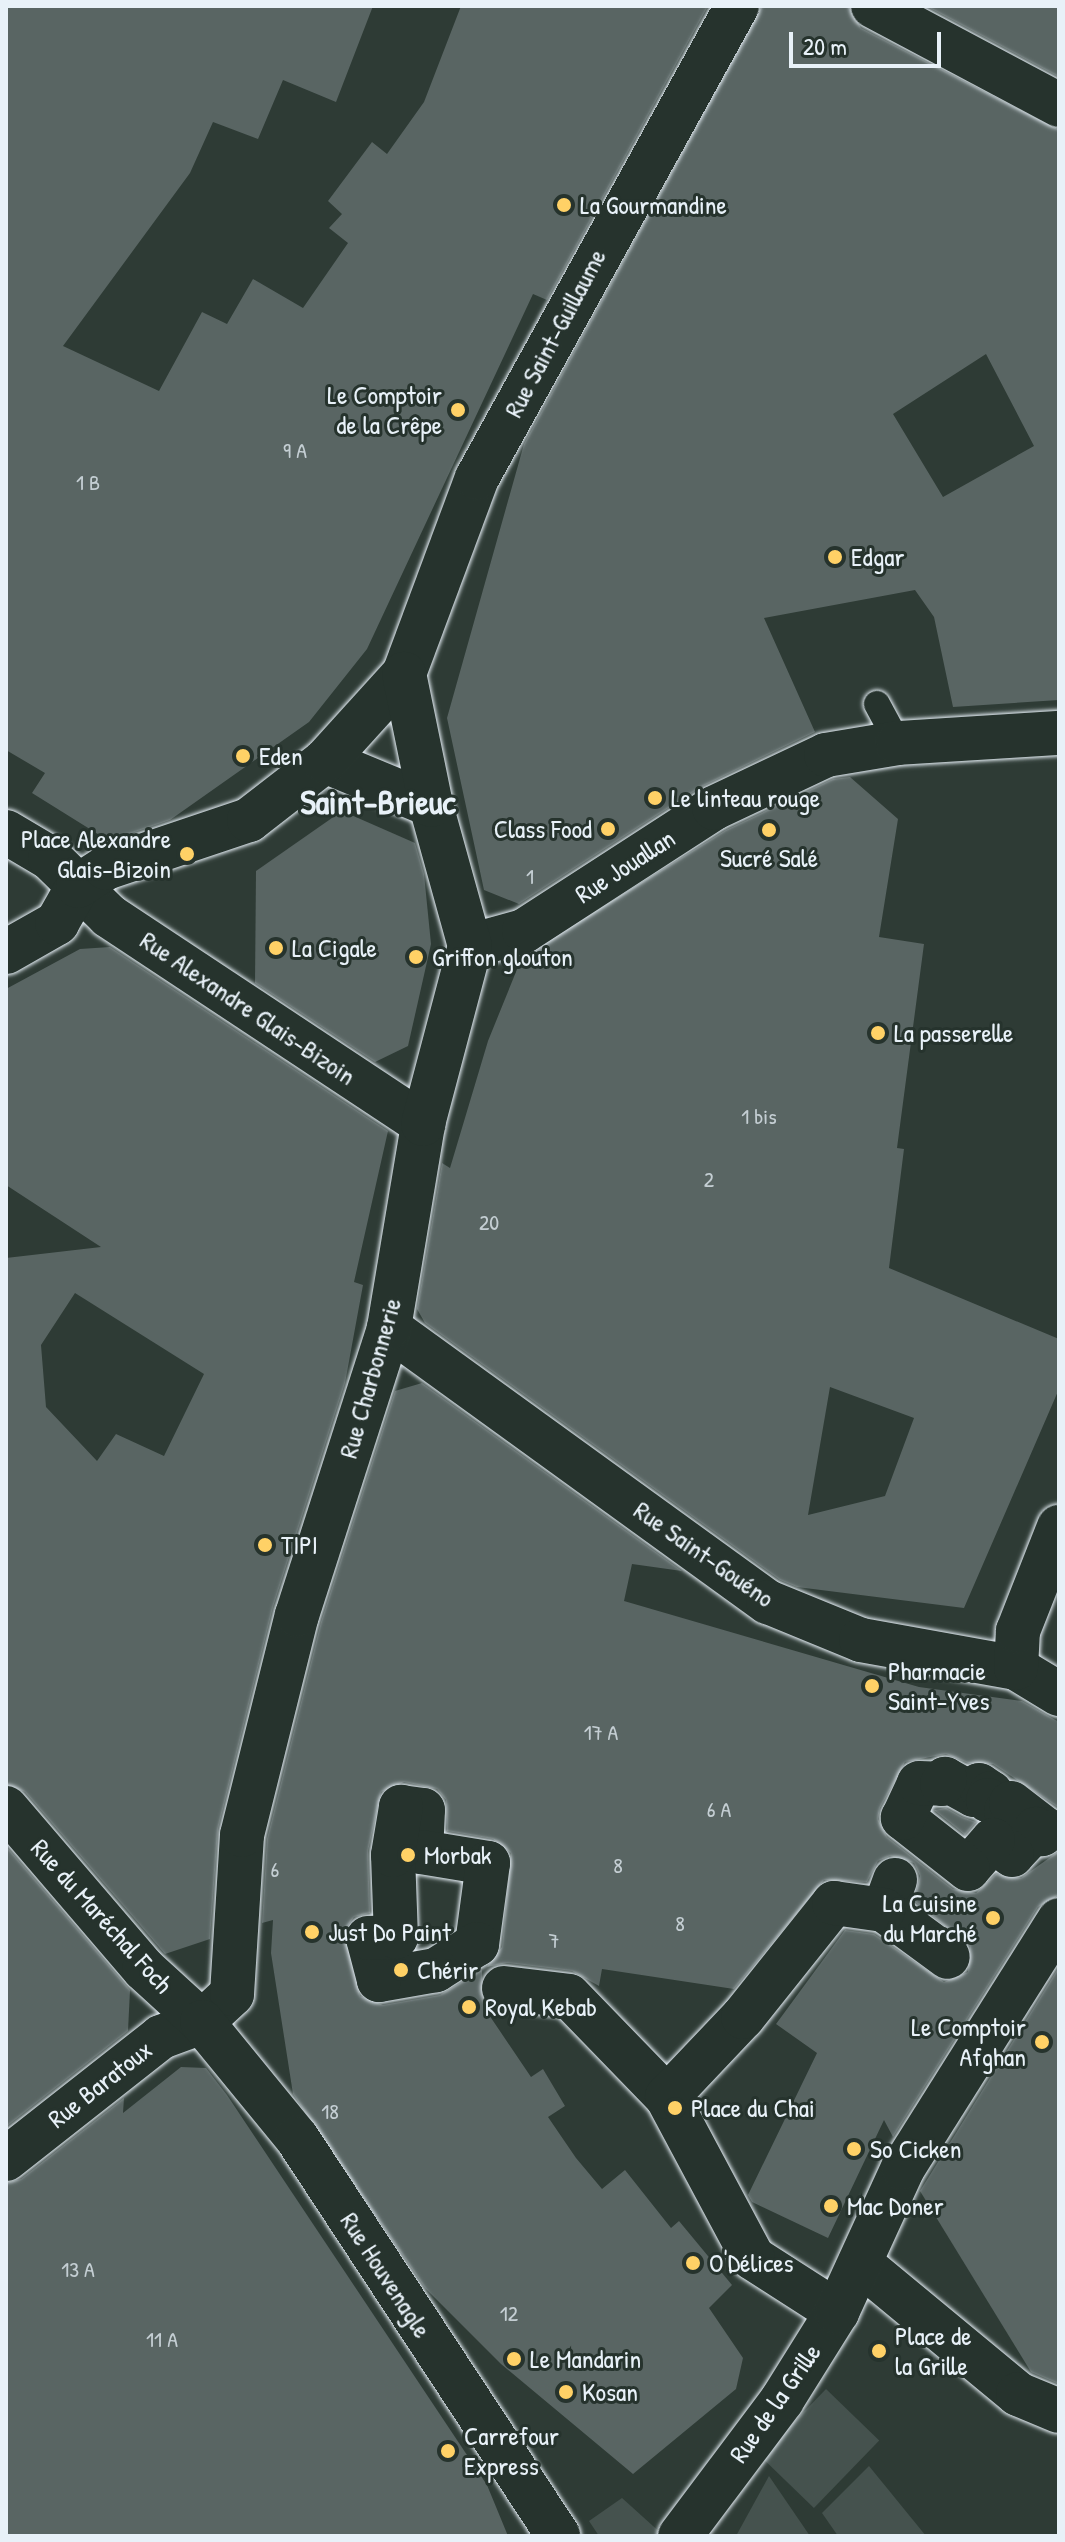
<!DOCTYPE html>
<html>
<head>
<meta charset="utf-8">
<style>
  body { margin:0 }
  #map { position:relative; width:1065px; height:2542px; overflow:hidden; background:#2e3b35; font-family:"Patrick Hand",sans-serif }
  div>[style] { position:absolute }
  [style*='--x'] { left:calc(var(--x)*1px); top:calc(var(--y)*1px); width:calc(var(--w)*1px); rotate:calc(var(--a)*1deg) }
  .green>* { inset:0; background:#45524e; transform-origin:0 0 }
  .building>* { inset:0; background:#596563 }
  .roads { filter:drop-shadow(0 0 2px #e8f1f8) drop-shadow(0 0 2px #e8f1f8) }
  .lane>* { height:26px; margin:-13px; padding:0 13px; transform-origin:13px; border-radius:13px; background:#26332d }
  .street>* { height:44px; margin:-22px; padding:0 22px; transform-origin:22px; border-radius:22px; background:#26332d }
  .secondary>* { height:44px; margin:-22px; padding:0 22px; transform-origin:22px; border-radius:22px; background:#26332d }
  .dots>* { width:22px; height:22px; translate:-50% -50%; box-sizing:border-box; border:4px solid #26332d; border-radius:50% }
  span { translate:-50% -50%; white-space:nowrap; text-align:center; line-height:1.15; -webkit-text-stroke:6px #26332d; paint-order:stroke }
  .number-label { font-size:22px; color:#c4ced3 }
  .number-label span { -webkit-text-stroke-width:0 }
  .poi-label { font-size:26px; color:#e8f1f8 }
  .left { translate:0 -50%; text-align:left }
  .right { translate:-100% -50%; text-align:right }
  .street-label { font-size:26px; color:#e8f1f8 }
  .district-label { font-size:34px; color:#e8f1f8; font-weight:700 }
  .frame { position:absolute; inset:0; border:8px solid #e8f1f8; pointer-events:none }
  .scale { position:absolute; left:789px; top:32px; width:152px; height:36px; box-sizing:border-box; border:4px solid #e8f1f8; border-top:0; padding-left:10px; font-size:24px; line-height:28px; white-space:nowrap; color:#e8f1f8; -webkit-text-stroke:6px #26332d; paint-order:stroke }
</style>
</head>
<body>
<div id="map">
  <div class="green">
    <i style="left:826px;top:2389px;width:74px;height:94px;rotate:44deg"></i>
    <i style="clip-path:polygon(869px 2466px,926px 2536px,838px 2536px,822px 2513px)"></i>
    <i style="clip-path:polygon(769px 2476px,810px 2536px,736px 2536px)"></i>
    <i style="clip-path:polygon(622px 2498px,663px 2535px,599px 2536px,589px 2521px)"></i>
  </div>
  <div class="building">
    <i style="clip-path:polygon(6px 6px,373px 6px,336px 102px,283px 80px,258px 139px,213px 122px,190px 173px,63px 346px,159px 391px,202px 312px,227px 324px,253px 279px,303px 308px,348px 243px,329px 228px,342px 214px,328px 201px,372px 142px,387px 154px,424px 102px,461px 6px,708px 6px,547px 300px,533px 294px,367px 649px,309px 722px,170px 820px,123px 836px,101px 836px,32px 793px,45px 773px,6px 750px)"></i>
    <i style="clip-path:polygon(evenodd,762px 6px,848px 6px,861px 28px,1059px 130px,1059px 700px,953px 707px,934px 617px,915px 590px,764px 618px,815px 732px,701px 787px,519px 904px,484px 890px,447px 718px,524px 444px,762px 6px,986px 354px,1034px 446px,943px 497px,893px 414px,986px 354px)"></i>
    <i style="clip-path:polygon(926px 6px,1059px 6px,1059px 77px)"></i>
    <i style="clip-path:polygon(evenodd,850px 777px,898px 819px,879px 937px,924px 944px,897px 1148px,904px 1149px,889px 1268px,1059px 1339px,1059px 1389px,964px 1608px,797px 1587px,780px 1580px,425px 1323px,417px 1309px,442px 1163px,450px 1168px,488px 1041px,522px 957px,726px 830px,833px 779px,850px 777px,830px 1387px,914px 1418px,885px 1496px,808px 1515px,830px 1387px)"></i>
    <i style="clip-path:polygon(342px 811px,415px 843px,424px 874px,431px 944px,408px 1046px,375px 1062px,255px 983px,256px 871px)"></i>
    <i style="clip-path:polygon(evenodd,110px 947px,388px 1131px,354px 1282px,363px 1285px,345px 1383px,273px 1607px,218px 1829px,210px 1939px,165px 1954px,25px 1792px,6px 1784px,6px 1258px,101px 1247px,6px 1185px,6px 989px,80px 949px,110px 947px,75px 1293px,204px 1374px,164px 1456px,116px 1434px,97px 1461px,46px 1407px,41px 1345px,75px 1293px)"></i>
    <i style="clip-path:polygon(422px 1383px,682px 1571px,632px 1564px,624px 1601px,919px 1687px,1022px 1701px,1059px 1722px,1059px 1808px,993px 1764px,968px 1763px,946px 1754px,905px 1762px,880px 1808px,878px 1819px,887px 1837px,953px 1889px,976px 1893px,996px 1874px,1021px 1878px,1059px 1851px,1059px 1895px,1038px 1907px,893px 2137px,884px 2120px,828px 2238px,752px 2202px,748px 2195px,817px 2053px,776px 2024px,845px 1930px,874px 1934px,944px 1982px,968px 1972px,970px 1946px,914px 1901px,920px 1876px,914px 1863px,890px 1856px,878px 1861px,867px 1882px,824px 1880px,734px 1989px,602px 1969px,599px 1986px,572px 1971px,507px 1963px,487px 1967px,502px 1947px,511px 1853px,493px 1839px,447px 1831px,446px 1800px,437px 1789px,404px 1782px,381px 1792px,368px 1851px,370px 1913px,354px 1917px,344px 1931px,360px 1996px,383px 2005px,440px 1995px,482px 1970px,483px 2006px,531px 2077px,543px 2069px,565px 2106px,548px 2117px,576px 2158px,602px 2189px,625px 2170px,671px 2228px,679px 2221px,732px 2285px,709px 2308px,743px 2358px,736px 2389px,633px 2474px,501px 2364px,425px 2288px,293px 2094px,271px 1953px,273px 1920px,262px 1923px,267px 1839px,321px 1622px,395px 1391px)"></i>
    <i style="clip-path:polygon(946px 1808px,962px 1817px,976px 1822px,965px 1835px,934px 1810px)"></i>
    <i style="clip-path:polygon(6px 1846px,130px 1990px,128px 2031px,6px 2127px)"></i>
    <i style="clip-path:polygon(1059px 1967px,1059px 2384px,1031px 2372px,920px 2191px)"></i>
    <i style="clip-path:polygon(181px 2067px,206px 2068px,227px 2095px,487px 2485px,508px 2536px,6px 2536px,6px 2183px,21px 2179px,124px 2098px,123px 2113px)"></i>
  </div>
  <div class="roads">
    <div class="lane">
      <i style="--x:877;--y:704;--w:44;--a:61.7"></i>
    </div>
    <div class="street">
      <i style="--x:873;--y:6;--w:211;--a:28"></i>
      <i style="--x:325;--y:761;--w:115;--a:22.5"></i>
      <i style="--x:6;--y:832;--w:51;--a:30.6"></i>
      <i style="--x:50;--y:858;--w:83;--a:44.5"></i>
      <i style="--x:109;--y:916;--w:377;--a:33.5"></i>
      <i style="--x:470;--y:946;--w:56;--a:-15.5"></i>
      <i style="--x:524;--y:931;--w:226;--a:-32.9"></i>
      <i style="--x:714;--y:808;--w:124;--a:-25.3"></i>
      <i style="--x:826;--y:755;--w:73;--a:-9.5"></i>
      <i style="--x:898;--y:743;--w:161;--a:-3.6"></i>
      <i style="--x:6;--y:952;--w:59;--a:-29.6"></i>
      <i style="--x:57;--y:923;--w:43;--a:-60.4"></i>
      <i style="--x:78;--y:886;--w:33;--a:-33"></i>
      <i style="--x:106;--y:868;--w:151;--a:-18.6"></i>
      <i style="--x:249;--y:820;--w:96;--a:-37.8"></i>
      <i style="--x:325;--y:761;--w:118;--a:-47.8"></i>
      <i style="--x:404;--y:674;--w:209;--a:-69.6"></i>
      <i style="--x:477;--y:478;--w:539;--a:-61.15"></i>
      <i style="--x:389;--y:1328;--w:468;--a:35.9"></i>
      <i style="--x:768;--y:1602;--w:100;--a:22.2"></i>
      <i style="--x:861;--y:1640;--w:158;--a:10.2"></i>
      <i style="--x:1016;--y:1668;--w:50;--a:31.2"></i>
      <i style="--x:1016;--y:1668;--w:37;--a:-87"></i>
      <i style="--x:1018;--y:1631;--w:112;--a:-68.5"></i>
      <i style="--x:945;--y:1779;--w:33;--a:29"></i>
      <i style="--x:974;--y:1795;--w:11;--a:-63"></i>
      <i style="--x:979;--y:1785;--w:14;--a:34"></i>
      <i style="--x:991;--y:1793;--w:8;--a:113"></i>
      <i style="--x:988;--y:1800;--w:21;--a:31"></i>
      <i style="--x:1006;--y:1811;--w:9;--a:-58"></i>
      <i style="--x:1011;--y:1803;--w:43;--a:37.4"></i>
      <i style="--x:1045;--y:1829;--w:6;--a:121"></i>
      <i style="--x:1042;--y:1834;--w:8;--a:-140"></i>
      <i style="--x:1036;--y:1829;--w:35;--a:133"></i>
      <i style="--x:1012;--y:1855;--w:24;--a:-142"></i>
      <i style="--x:993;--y:1840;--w:38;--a:131"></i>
      <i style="--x:968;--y:1869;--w:83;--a:-141.9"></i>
      <i style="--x:903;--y:1818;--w:38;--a:-65"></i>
      <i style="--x:919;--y:1783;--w:23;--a:2"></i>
      <i style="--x:942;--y:1784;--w:6;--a:-59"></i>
      <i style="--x:401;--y:1807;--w:22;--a:8"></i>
      <i style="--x:423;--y:1810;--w:42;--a:92.7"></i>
      <i style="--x:421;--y:1852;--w:68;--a:9.3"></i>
      <i style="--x:488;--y:1863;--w:82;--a:97.7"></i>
      <i style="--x:477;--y:1944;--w:49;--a:147.6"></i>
      <i style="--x:436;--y:1970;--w:58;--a:170"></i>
      <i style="--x:379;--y:1980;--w:43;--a:-104.7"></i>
      <i style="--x:368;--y:1938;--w:28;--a:-2"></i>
      <i style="--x:396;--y:1937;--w:82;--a:-92.1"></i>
      <i style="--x:393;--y:1855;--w:49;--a:-80.5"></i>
      <i style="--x:895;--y:1880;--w:32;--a:110"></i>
      <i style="--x:884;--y:1910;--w:79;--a:36.3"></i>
      <i style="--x:504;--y:1988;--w:65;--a:7"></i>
      <i style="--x:569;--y:1996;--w:141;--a:45.9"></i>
      <i style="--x:6;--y:2159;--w:197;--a:-38.2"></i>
      <i style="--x:161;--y:2037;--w:44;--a:-20.1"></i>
      <i style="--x:202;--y:2022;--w:41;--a:-43"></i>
      <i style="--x:232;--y:1994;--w:159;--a:-86.4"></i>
      <i style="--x:242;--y:1835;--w:227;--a:-76"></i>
      <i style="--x:297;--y:1615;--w:301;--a:-72.2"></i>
      <i style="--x:389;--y:1328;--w:207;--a:-80.5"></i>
      <i style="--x:423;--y:1124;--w:184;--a:-75.2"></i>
      <i style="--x:470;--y:946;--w:146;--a:-105.5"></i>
      <i style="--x:431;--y:805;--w:134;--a:-101.6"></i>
      <i style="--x:861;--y:2264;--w:204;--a:39.6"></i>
      <i style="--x:1018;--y:2394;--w:44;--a:22.5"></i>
      <i style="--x:837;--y:2312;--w:100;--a:-147.3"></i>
      <i style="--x:753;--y:2258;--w:183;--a:-118.1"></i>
      <i style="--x:667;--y:2097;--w:110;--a:-46.5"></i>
      <i style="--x:743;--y:2017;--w:146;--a:-51.4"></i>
      <i style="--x:834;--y:1903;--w:50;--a:8"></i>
      <i style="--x:680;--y:2536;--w:170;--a:-53.1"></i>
      <i style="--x:782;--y:2400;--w:104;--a:-58"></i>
      <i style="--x:837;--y:2312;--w:158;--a:-65.4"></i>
      <i style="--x:903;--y:2168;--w:293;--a:-57.8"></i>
    </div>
    <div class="secondary">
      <i style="--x:6;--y:1808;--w:212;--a:49.4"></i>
      <i style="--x:144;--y:1969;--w:79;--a:42.4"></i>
      <i style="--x:202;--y:2022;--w:150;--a:50.7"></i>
      <i style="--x:297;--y:2138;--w:476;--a:56.7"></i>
    </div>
  </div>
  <div class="dots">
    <i style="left:564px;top:205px;background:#ffd166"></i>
    <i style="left:458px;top:410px;background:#ffd166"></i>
    <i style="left:835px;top:557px;background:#ffd166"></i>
    <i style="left:243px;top:756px;background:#ffd166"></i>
    <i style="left:655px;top:798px;background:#ffd166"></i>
    <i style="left:608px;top:829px;background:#ffd166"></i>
    <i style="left:769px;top:830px;background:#ffd166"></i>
    <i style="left:187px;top:854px;background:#ffd166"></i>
    <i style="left:276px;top:948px;background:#ffd166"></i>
    <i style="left:416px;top:957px;background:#ffd166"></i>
    <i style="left:878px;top:1033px;background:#ffd166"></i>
    <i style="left:265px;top:1545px;background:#ffd166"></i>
    <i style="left:872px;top:1686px;background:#ffd166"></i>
    <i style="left:408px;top:1855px;background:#ffd166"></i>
    <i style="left:993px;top:1918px;background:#ffd166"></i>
    <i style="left:312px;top:1932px;background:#ffd166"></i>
    <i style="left:401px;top:1970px;background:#ffd166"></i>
    <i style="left:469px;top:2007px;background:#ffd166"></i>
    <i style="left:1042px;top:2042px;background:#ffd166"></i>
    <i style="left:675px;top:2108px;background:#ffd166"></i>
    <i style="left:854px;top:2149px;background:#ffd166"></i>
    <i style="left:831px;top:2206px;background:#ffd166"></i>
    <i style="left:693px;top:2263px;background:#ffd166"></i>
    <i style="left:879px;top:2351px;background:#ffd166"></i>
    <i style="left:514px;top:2359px;background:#ffd166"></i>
    <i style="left:566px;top:2392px;background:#ffd166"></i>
    <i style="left:448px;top:2451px;background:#ffd166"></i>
  </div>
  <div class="number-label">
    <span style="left:295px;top:451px">9 A</span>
    <span style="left:88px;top:483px">1 B</span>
    <span style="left:530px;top:877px">1</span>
    <span style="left:759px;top:1117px">1 bis</span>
    <span style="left:709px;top:1180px">2</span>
    <span style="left:489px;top:1223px">20</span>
    <span style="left:601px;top:1733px">17 A</span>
    <span style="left:719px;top:1810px">6 A</span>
    <span style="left:618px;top:1866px">8</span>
    <span style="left:275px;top:1870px">6</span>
    <span style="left:680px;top:1924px">8</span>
    <span style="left:554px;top:1941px">7</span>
    <span style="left:330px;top:2112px">18</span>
    <span style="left:78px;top:2270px">13 A</span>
    <span style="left:509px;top:2314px">12</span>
    <span style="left:162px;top:2340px">11 A</span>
  </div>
  <div class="poi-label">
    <span class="left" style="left:580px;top:205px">La Gourmandine</span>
    <span class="right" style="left:442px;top:410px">Le Comptoir<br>de la Crêpe</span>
    <span class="left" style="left:851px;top:557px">Edgar</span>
    <span class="left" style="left:259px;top:756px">Eden</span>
    <span class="left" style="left:671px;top:798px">Le linteau rouge</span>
    <span class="right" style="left:592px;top:829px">Class Food</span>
    <span class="right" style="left:171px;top:854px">Place Alexandre<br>Glais-Bizoin</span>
    <span style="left:769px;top:858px">Sucré Salé</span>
    <span class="left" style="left:292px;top:948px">La Cigale</span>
    <span class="left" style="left:432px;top:957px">Griffon glouton</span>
    <span class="left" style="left:894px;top:1033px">La passerelle</span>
    <span class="left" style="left:281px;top:1545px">TIPI</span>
    <span class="left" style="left:888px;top:1686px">Pharmacie<br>Saint-Yves</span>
    <span class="left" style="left:424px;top:1855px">Morbak</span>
    <span class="right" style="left:977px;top:1918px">La Cuisine<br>du Marché</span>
    <span class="left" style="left:328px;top:1932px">Just Do Paint</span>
    <span class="left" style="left:417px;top:1970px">Chérir</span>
    <span class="left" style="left:485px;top:2007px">Royal Kebab</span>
    <span class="right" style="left:1026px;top:2042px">Le Comptoir<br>Afghan</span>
    <span class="left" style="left:691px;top:2108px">Place du Chai</span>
    <span class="left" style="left:870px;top:2149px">So Cicken</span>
    <span class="left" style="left:847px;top:2206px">Mac Doner</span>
    <span class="left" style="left:709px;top:2263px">O'Délices</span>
    <span class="left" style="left:895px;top:2351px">Place de<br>la Grille</span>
    <span class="left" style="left:530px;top:2359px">Le Mandarin</span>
    <span class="left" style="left:582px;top:2392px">Kosan</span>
    <span class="left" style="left:464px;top:2451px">Carrefour<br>Express</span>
  </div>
  <div class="street-label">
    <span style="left:555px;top:333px;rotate:-62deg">Rue Saint-Guillaume</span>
    <span style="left:625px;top:866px;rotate:-33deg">Rue Jouallan</span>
    <span style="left:248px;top:1008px;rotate:34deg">Rue Alexandre Glais-Bizoin</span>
    <span style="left:370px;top:1378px;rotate:-74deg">Rue Charbonnerie</span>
    <span style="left:704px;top:1554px;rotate:35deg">Rue Saint-Gouéno</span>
    <span style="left:102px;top:1916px;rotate:48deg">Rue du Maréchal Foch</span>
    <span style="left:100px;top:2084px;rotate:-38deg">Rue Baratoux</span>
    <span style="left:386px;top:2275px;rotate:57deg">Rue Houvenagle</span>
    <span style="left:775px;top:2403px;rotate:-55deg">Rue de la Grille</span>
  </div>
  <div class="district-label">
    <span style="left:378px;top:803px">Saint-Brieuc</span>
  </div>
  <div class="frame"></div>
  <div class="scale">20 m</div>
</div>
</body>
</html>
